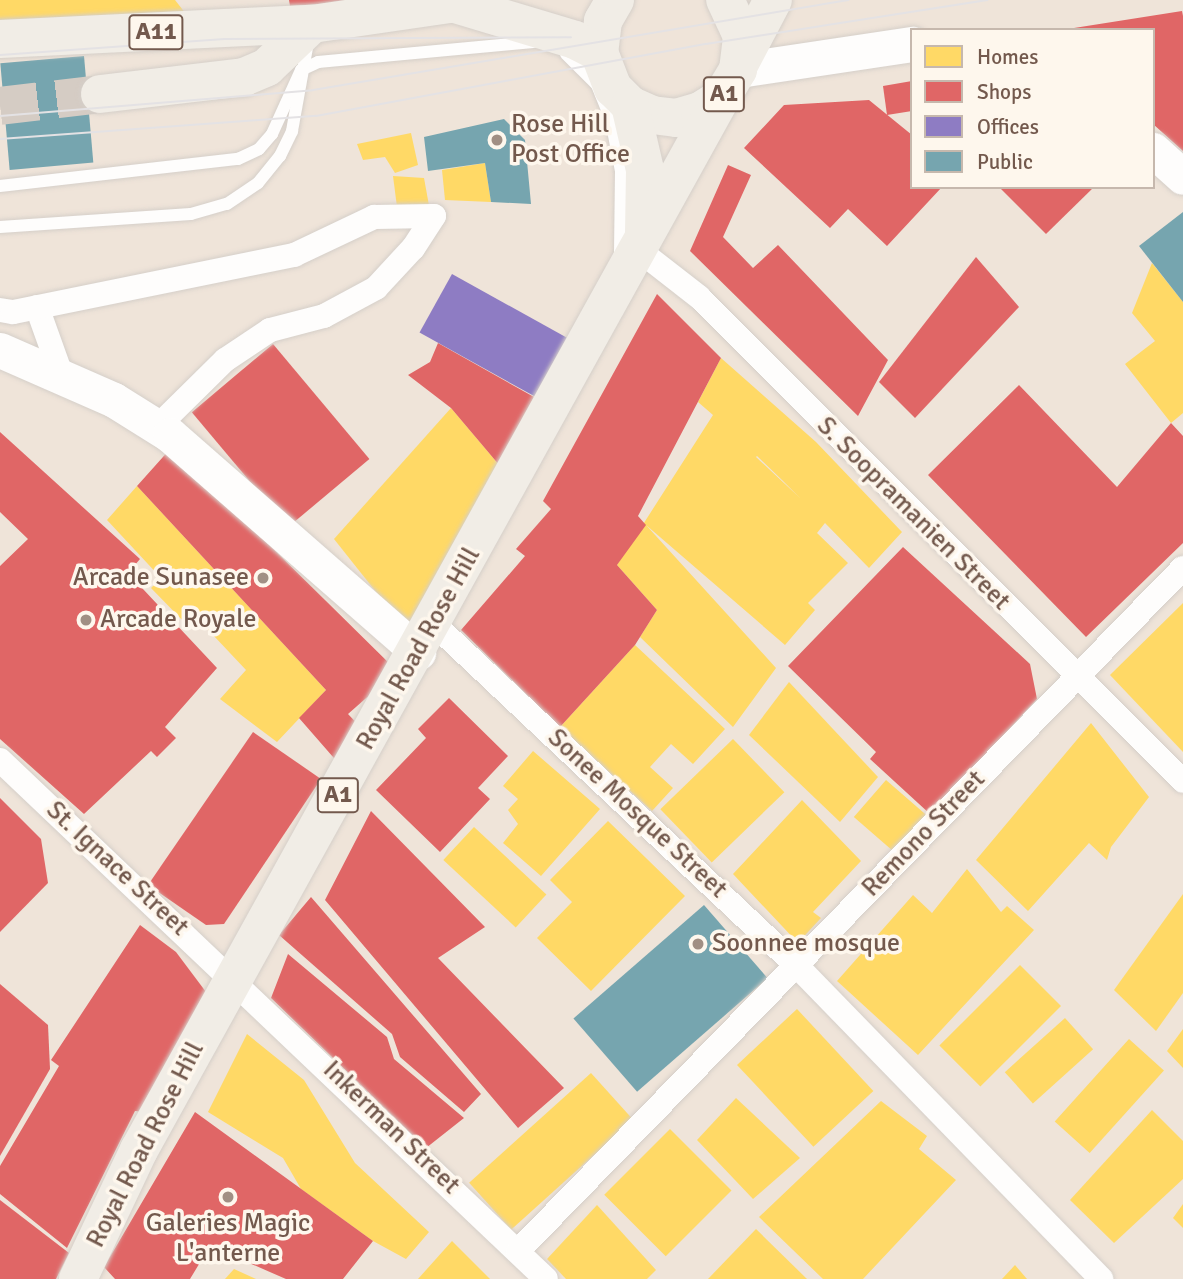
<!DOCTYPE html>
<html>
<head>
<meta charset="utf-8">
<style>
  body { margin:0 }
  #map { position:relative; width:1183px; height:1279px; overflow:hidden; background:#f6f2eb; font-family:Signika,sans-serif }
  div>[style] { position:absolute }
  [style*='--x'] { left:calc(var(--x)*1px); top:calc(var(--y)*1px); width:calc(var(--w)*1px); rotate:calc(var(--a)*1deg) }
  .residential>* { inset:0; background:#efe4d9 }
  .homes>* { inset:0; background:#ffd966; transform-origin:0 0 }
  .shops>* { inset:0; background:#e06666; transform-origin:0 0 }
  .offices>* { inset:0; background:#8e7cc3; transform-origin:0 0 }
  .public>* { inset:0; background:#76a5af; transform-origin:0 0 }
  .primary-tunnel>* { height:38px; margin-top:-19px; transform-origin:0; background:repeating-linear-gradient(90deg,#d5ccc4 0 38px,transparent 0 57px) }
  .roads { filter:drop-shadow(0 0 2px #d5cfc9) drop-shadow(0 0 2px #d5cfc9) }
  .lane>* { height:12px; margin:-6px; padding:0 6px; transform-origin:6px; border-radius:6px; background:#fefdfc }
  .street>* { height:24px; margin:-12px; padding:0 12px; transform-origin:12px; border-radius:12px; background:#fefdfc }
  .secondary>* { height:35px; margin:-17.5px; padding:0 17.5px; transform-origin:17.5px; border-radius:17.5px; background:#fefdfc }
  .primary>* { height:38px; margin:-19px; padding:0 19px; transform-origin:19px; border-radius:19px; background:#f1ede6 }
  .tram>* { height:2px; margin:-1px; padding:0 1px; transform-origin:1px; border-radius:1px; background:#e4e2e4 }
  .dots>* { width:19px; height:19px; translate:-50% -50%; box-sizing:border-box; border:4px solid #fef7ed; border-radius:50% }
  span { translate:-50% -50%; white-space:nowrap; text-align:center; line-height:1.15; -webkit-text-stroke:7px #fef7ed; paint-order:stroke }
  .shield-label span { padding:2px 5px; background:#fef7ed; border:2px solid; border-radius:5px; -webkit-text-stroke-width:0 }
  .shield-label { font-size:24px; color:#73594d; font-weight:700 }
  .poi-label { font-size:26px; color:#73594d }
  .left { translate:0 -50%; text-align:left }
  .right { translate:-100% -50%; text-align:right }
  .street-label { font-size:26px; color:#73594d }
  .legend { position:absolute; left:910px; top:28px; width:245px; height:161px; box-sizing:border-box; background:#fef7ed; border:2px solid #c6b8ad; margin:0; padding:9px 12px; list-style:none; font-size:21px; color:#73594d }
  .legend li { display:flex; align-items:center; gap:14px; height:35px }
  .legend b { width:35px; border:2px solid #c6b8ad }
</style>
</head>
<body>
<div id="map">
  <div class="residential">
    <i style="clip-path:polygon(evenodd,0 0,1183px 0,1183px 1279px,0 1279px,0 0,912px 30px,1153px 30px,1153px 187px,912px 187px,912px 30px)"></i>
  </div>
  <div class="homes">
    <i style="clip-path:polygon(0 0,175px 0,193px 23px,0 26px)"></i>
    <i style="clip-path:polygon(411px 133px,418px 165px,395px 173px,385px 157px,363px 160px,357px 144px)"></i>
    <i style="clip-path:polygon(485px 163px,491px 202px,445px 200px,442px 170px)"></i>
    <i style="clip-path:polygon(393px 176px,424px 178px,430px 211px,397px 207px)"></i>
    <i style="clip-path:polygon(1152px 263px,1183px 302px,1183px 413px,1171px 423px,1125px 364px,1155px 341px,1132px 313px)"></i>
    <i style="clip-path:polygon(evenodd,721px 358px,816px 442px,902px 532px,869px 568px,825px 523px,817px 533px,848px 563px,808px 603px,815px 610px,785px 645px,646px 525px,776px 668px,733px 727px,640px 637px,657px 610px,617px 565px,713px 415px,698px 402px,721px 358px,757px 456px,782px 480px,800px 498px,756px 457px,757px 456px)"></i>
    <i style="clip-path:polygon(451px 408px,500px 466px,407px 631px,334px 539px)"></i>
    <i style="clip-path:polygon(137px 486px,326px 690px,277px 742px,220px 699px,246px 670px,197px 618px,188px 626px,151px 588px,161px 578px,107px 520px)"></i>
    <i style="clip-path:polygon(1183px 603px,1183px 752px,1110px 675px)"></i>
    <i style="clip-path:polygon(635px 645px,725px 729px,693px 764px,671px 744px,650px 767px,673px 788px,652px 811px,560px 727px)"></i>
    <i style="clip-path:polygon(789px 682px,878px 777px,840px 822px,749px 735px)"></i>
    <i style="clip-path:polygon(1091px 723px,1149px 797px,1111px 847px,1107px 860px,1089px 843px,1028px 911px,976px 860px)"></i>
    <i style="left:733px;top:739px;width:74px;height:101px;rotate:46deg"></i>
    <i style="clip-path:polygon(533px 751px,600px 809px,541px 876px,503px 843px,518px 824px,508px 810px,518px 799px,503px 786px)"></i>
    <i style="left:886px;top:780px;width:53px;height:49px;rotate:41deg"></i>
    <i style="clip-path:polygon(802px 800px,861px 861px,813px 912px,821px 918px,798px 943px,733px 874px)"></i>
    <i style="clip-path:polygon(608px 821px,685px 896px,591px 991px,537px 938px,572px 902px,550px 880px)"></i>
    <i style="left:474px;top:827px;width:99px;height:45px;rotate:43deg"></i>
    <i style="clip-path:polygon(967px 869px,1001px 912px,1007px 906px,1034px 930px,918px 1055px,837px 981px,913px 895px,932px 913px)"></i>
    <i style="clip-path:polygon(1183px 894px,1183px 993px,1156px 1031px,1114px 990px)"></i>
    <i style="left:1020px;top:965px;width:58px;height:114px;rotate:45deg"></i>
    <i style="left:797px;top:1009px;width:112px;height:82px;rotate:47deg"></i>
    <i style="left:1065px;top:1018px;width:42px;height:81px;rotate:48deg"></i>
    <i style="clip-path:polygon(1183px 1029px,1183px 1068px,1167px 1051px)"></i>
    <i style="clip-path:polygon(247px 1034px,304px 1080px,355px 1163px,429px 1232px,406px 1259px,373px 1241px,301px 1189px,283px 1158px,208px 1112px)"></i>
    <i style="left:1129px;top:1039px;width:47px;height:111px;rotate:42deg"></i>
    <i style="left:591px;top:1073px;width:63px;height:164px;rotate:48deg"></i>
    <i style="clip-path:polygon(736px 1098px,800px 1158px,753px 1199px,697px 1140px)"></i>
    <i style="clip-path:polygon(881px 1101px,927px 1136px,919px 1149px,956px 1180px,863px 1279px,823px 1279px,759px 1217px)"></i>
    <i style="clip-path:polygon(1152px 1110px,1183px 1141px,1183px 1179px,1114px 1243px,1070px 1200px)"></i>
    <i style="left:670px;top:1129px;width:87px;height:93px;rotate:45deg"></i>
    <i style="clip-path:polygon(1183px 1204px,1183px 1228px,1173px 1218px)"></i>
    <i style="clip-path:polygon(597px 1205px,656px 1270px,647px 1279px,566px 1279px,547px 1259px)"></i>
    <i style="clip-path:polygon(756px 1229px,807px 1279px,708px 1279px)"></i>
    <i style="clip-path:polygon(452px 1241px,490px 1279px,418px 1279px)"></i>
    <i style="clip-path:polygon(1015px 1265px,1027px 1279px,1002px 1279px)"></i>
    <i style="clip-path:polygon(234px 1269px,256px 1279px,225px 1279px)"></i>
  </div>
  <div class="shops">
    <i style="clip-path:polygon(289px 0,353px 0,353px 2px,290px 6px)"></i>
    <i style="clip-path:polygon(1182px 11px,1183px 16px,1183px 151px,1153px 124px,1153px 30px,1074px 28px)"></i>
    <i style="clip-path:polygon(912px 81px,912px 111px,887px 115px,883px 86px)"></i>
    <i style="clip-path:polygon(869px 100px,912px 135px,912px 187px,942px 187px,887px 246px,848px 209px,830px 228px,744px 148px,784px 105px)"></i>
    <i style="clip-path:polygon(728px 165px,751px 175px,723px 237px,753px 268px,778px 245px,888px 360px,858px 416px,690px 251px)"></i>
    <i style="clip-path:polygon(999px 187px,1094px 187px,1046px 234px)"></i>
    <i style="clip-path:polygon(976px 257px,1019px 307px,915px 418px,879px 382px)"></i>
    <i style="clip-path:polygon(657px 294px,721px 358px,638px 516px,646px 525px,617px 565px,657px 610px,635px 645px,560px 727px,461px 630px,525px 556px,516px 549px,551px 509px,543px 501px)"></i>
    <i style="clip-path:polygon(438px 343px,534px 397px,500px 466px,451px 408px,408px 375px,430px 362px)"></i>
    <i style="left:273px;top:344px;width:150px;height:106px;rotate:50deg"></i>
    <i style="clip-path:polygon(1019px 385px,1117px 487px,1171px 423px,1183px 436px,1183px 543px,1086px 637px,928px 475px)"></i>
    <i style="clip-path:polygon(0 432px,140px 559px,128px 573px,217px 668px,165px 727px,176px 738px,157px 757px,151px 751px,84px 814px,0 739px,0 566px,28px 539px,0 512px)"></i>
    <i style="clip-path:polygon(171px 448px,397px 671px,348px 714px,368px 735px,340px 765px,299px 718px,326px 690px,137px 486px)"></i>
    <i style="clip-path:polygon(903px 547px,1030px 664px,1037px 699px,930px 814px,870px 759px,876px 752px,788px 666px)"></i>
    <i style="clip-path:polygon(449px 698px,508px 756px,478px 788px,490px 799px,440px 852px,376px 790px,426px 738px,418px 729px)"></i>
    <i style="clip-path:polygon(253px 732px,321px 779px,224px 924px,206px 925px,148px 885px)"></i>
    <i style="clip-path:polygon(0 798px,41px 839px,48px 883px,0 932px)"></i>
    <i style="clip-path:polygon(371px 811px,485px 927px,438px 958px,564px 1088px,518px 1128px,325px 900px)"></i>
    <i style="clip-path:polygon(311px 897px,481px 1094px,464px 1112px,400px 1057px,392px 1034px,279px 935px)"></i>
    <i style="clip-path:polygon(140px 925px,176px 952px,206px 992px,145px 1112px,135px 1111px,67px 1248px,0 1194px,0 1166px,59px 1066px,51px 1060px)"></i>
    <i style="clip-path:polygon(288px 954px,387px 1037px,394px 1059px,464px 1118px,426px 1148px,271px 998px)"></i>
    <i style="clip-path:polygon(0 984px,48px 1025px,50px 1069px,0 1156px)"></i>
    <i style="clip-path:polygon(195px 1112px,373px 1241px,343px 1279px,286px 1279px,210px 1246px,190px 1279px,115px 1279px,104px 1267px)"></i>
    <i style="clip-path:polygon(0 1200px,69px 1253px,56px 1279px,0 1279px)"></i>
  </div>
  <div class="offices">
    <i style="left:452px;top:274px;width:133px;height:67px;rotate:29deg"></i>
  </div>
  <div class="public">
    <i style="left:84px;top:56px;width:107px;height:84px;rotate:85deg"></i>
    <i style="clip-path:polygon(504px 119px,525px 140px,531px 204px,491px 202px,485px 163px,428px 171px,424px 137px)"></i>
    <i style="clip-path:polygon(1183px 212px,1183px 302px,1139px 246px)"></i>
    <i style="left:704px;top:905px;width:97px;height:173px;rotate:49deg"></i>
  </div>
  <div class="primary-tunnel">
    <i style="--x:0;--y:106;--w:101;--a:-6.8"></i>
  </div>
  <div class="roads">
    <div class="lane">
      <i style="--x:566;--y:54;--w:44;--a:45"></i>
      <i style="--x:597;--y:85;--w:38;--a:68"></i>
      <i style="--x:611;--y:120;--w:52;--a:78.9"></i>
      <i style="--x:621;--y:171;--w:82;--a:90.7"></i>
      <i style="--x:0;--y:186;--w:240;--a:-6.5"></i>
      <i style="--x:238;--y:159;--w:23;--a:-25"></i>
      <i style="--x:259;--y:149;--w:20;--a:-49"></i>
      <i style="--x:272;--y:134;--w:70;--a:-65.6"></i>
      <i style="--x:301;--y:70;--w:19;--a:-25"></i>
      <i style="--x:318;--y:62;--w:216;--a:-5.3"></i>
      <i style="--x:0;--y:227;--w:191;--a:-3.9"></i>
      <i style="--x:191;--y:214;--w:37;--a:-16"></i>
      <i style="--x:227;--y:204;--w:37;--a:-34"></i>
      <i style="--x:258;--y:183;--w:35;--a:-51"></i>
      <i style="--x:280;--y:156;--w:28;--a:-64"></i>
      <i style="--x:292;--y:131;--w:90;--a:-79.8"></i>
    </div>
    <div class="street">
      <i style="--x:640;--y:251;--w:75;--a:37.9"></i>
      <i style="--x:699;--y:297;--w:684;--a:45"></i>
      <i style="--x:37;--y:307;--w:74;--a:70.3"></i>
      <i style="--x:0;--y:310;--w:13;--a:9"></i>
      <i style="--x:13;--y:312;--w:287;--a:-11.5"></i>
      <i style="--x:294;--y:255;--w:89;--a:-25.4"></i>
      <i style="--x:374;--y:217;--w:60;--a:-1"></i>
      <i style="--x:434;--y:216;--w:38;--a:123"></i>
      <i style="--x:413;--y:248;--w:54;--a:132.8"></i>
      <i style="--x:376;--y:288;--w:59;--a:151.7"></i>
      <i style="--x:324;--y:316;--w:56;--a:165.5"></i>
      <i style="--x:270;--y:330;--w:54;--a:146.3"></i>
      <i style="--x:225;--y:360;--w:95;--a:135.4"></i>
      <i style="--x:433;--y:623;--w:499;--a:43.3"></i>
      <i style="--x:796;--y:965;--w:438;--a:45.8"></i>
      <i style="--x:0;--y:760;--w:753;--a:43.55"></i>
      <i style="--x:518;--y:1251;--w:953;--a:-45.77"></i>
    </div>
    <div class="secondary">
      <i style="--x:738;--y:70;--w:176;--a:-8.5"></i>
      <i style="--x:1153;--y:150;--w:40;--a:42"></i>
      <i style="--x:0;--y:350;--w:124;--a:23.7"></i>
      <i style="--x:114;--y:400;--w:66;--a:32"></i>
      <i style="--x:170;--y:435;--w:330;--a:41.2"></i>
    </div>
    <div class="primary">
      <i style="--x:615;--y:0;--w:24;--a:120"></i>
      <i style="--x:603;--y:21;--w:31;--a:97"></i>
      <i style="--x:599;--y:52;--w:39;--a:69"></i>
      <i style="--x:613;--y:88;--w:24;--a:45"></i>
      <i style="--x:630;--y:105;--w:24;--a:24"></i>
      <i style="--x:652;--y:115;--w:24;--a:7"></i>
      <i style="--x:676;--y:118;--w:25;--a:-16"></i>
      <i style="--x:700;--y:111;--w:25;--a:-32"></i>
      <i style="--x:721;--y:98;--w:33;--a:-59"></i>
      <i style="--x:738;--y:70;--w:34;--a:-83"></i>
      <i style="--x:742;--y:36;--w:40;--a:-115"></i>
      <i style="--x:452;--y:3;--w:128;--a:16.7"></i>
      <i style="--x:575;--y:40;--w:27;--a:27"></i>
      <i style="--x:0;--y:39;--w:312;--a:-2.8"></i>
      <i style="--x:312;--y:24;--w:167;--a:-8.3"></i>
      <i style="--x:740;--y:63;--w:71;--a:-62.4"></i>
      <i style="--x:100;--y:94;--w:145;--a:-6.7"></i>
      <i style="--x:244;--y:77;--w:25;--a:-23"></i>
      <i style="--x:267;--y:67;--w:62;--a:-43.7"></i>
      <i style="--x:630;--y:105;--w:67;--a:77"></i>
      <i style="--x:645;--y:170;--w:66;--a:90.9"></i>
      <i style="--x:78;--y:1279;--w:143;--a:-64.7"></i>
      <i style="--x:139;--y:1150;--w:1202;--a:-61.05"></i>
    </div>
  </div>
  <div class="tram">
    <i style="--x:0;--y:55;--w:225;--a:-4.1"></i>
    <i style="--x:224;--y:39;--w:347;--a:-0.3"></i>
    <i style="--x:0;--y:116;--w:314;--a:-4.7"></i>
    <i style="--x:313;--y:90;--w:543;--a:-9.55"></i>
    <i style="--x:0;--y:139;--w:317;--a:-4.2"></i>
    <i style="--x:316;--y:116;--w:397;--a:-10.5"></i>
    <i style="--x:706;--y:44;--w:285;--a:-8.9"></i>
  </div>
  <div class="dots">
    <i style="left:497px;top:140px;background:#a18f84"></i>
    <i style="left:263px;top:578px;background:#a18f84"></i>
    <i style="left:86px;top:620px;background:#a18f84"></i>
    <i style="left:698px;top:944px;background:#a18f84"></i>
    <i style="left:228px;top:1197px;background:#a18f84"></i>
  </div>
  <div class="shield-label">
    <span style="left:156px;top:32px">A11</span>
    <span style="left:724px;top:94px">A1</span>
    <span style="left:338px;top:795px">A1</span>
  </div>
  <div class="poi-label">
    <span class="left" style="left:511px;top:140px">Rose Hill<br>Post Office</span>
    <span class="right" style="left:249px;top:578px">Arcade Sunasee</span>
    <span class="left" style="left:100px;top:620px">Arcade Royale</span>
    <span class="left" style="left:712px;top:944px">Soonnee mosque</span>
    <span style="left:228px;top:1239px">Galeries Magic<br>L'anterne</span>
  </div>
  <div class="street-label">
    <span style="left:913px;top:514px;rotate:45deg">S. Soopramanien Street</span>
    <span style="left:419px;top:649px;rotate:-61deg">Royal Road Rose Hill</span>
    <span style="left:637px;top:814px;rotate:43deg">Sonee Mosque Street</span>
    <span style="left:924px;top:834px;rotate:-46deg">Remono Street</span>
    <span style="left:117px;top:869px;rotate:43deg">St. Ignace Street</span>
    <span style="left:391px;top:1128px;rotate:44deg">Inkerman Street</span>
    <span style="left:146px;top:1145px;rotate:-63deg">Royal Road Rose Hill</span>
  </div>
  <ul class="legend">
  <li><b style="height:19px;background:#ffd966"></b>Homes</li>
  <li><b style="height:19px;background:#e06666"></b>Shops</li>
  <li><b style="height:19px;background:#8e7cc3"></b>Offices</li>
  <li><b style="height:19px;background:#76a5af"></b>Public</li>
  </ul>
</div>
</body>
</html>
